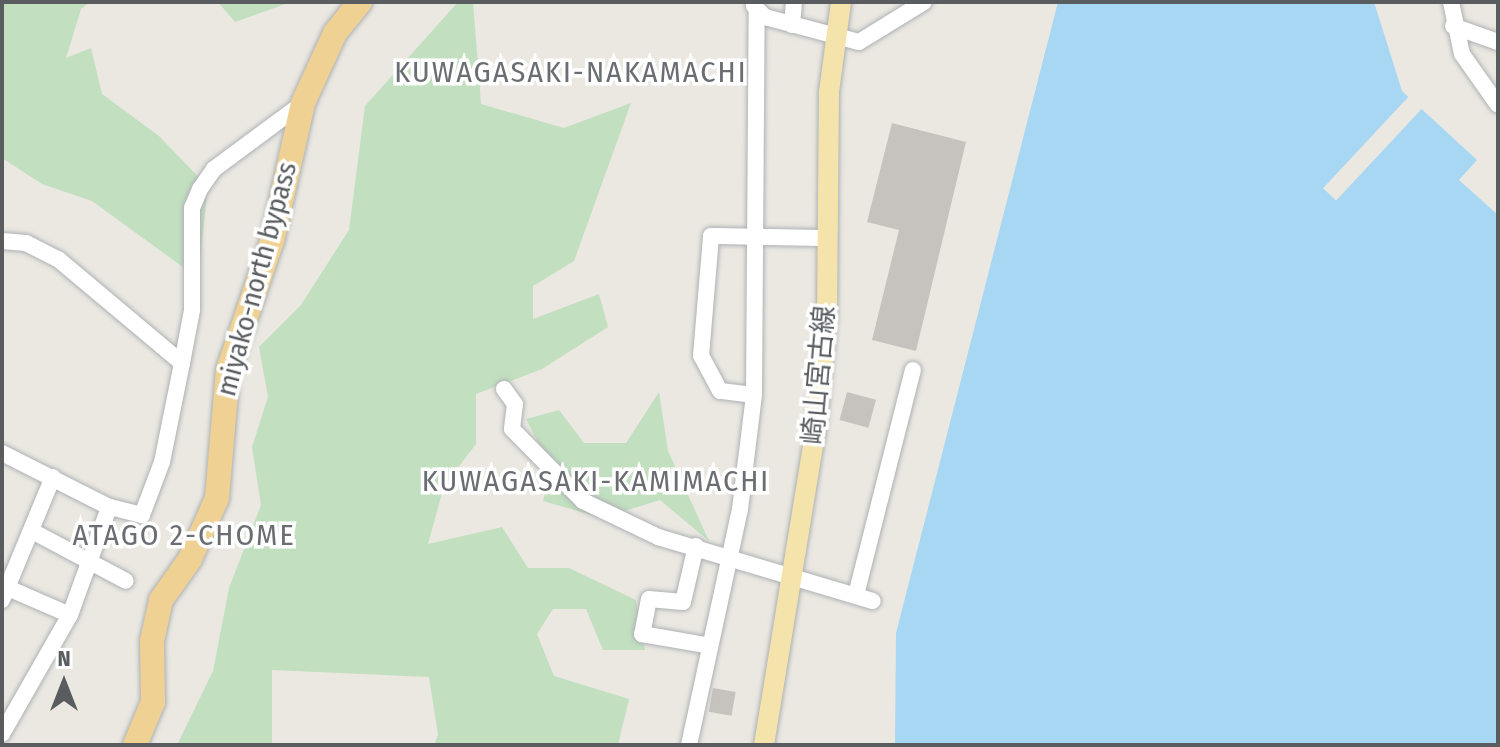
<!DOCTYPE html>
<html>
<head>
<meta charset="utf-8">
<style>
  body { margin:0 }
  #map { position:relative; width:1500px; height:747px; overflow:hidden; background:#eae8e1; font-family:"Fira Sans Condensed","Noto Sans JP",sans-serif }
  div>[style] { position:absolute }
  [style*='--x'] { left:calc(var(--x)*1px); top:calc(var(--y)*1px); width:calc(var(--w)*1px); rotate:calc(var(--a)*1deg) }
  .green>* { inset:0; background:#c2dfc0 }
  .water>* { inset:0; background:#a8d7f3 }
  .pier>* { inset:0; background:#eae8e1; transform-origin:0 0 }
  .building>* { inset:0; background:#c6c3be; transform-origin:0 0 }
  .roads { filter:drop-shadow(0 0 2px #aeb1b5) drop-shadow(0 0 2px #aeb1b5) }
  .minor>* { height:16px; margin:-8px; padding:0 8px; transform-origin:8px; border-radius:8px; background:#fff }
  .major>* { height:20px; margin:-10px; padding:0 10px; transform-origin:10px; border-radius:10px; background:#f4e4ac }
  .highway>* { height:24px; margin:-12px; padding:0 12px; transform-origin:12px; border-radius:12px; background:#efd293 }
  span { translate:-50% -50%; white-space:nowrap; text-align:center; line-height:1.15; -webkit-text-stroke:7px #fff; paint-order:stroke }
  .street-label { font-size:28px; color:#595d60 }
  .neighbourhood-label { font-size:30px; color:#6a6e72; letter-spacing:2px }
  .frame { position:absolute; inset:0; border:4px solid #595d60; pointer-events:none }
  .north { position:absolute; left:24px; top:643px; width:80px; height:80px; -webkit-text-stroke:6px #fff; paint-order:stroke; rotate:0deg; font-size:22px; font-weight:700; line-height:32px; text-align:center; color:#595d60 }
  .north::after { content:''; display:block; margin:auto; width:28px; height:36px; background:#595d60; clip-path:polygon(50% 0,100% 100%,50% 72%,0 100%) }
</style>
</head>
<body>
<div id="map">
  <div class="green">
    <i style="clip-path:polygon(2px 2px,90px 2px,81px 9px,66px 58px,91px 48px,102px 94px,159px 136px,208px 187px,198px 278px,92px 201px,42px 184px,2px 158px)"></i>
    <i style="clip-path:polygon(218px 2px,291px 2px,235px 22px)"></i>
    <i style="clip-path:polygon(458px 2px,473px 2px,481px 104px,564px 128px,631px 103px,574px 261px,533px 286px,533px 319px,599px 294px,608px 327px,542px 369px,476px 394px,476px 444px,444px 486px,428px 544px,502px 527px,528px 568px,569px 568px,636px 600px,645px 650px,603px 650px,586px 609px,553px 609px,537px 634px,554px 676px,629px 699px,618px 745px,434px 745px,438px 735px,429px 677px,272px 670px,272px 745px,177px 745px,213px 671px,229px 588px,261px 505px,252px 447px,268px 397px,259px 347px,301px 305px,349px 230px,365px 106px)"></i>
    <i style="clip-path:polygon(659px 392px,668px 451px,709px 541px,660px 500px,602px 518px,543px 501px,551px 468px,526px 419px,559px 410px,584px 443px,626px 443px)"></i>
  </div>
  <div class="water">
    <i style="clip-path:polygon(1058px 2px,1374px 2px,1402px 91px,1477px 160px,1459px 180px,1498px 215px,1498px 745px,895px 745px,896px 633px)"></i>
  </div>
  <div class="pier">
    <i style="left:1411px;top:94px;width:18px;height:129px;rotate:43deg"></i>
  </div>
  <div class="building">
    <i style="clip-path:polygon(892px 123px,966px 142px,916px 351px,872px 340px,899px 230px,867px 222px)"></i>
    <i style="left:847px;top:392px;width:30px;height:29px;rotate:15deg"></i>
    <i style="left:713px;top:688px;width:23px;height:24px;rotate:10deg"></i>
  </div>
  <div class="roads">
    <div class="minor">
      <i style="--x:1451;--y:2;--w:53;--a:78.1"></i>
      <i style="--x:1462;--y:54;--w:62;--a:54.8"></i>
      <i style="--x:754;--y:6;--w:16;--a:45"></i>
      <i style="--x:765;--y:17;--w:97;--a:14.9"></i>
      <i style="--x:859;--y:42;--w:76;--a:-31.6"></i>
      <i style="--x:792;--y:25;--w:23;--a:-85"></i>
      <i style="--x:1453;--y:26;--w:48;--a:19.6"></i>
      <i style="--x:2;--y:241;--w:24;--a:5"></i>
      <i style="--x:26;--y:243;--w:36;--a:27"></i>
      <i style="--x:58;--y:259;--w:162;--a:40"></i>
      <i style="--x:182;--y:363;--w:101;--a:101.4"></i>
      <i style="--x:162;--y:462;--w:57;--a:110.7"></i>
      <i style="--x:142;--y:515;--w:34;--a:-166"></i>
      <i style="--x:109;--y:507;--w:120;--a:-153.2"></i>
      <i style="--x:182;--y:363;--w:54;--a:-79.3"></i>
      <i style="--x:192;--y:310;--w:102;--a:-90"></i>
      <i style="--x:192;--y:208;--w:21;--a:-67"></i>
      <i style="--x:200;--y:189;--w:24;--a:-55"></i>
      <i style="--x:214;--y:169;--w:111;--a:-36.6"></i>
      <i style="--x:504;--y:389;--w:19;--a:54"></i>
      <i style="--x:515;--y:404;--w:25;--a:97"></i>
      <i style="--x:512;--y:429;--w:101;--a:45.4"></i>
      <i style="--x:583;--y:501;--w:83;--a:25.6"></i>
      <i style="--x:658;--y:537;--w:224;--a:16.6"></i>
      <i style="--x:754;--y:395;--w:34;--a:-173"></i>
      <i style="--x:720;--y:391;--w:40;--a:-118"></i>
      <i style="--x:701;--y:356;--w:120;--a:-85.2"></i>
      <i style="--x:711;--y:236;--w:116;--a:1"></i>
      <i style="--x:32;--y:531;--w:106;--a:28"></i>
      <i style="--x:696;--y:546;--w:57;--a:103.1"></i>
      <i style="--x:683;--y:602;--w:34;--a:-175"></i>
      <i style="--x:649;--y:599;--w:36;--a:101"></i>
      <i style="--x:642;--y:634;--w:65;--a:9.8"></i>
      <i style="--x:856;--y:595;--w:232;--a:-75.8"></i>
      <i style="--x:2;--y:600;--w:133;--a:-67.5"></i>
      <i style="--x:70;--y:615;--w:115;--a:-70.1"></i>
      <i style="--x:2;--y:734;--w:137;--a:-60.3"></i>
      <i style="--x:70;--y:615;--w:68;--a:-156.5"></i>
      <i style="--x:689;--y:745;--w:241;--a:-77.8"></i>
      <i style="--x:740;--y:509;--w:115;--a:-83"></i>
      <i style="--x:754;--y:395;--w:383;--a:-89.6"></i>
    </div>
    <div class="major">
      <i style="--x:764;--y:745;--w:328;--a:-80.7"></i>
      <i style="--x:817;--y:421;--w:104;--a:-84.5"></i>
      <i style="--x:827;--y:317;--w:225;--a:-89.5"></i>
      <i style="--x:829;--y:92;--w:91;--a:-82.4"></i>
    </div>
    <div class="highway">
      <i style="--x:135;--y:745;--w:47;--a:-67.3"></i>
      <i style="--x:153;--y:702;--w:61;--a:-90.9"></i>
      <i style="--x:152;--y:641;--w:42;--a:-77.6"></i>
      <i style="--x:161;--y:600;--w:50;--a:-54.7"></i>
      <i style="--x:190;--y:559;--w:67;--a:-66.1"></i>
      <i style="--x:217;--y:498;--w:128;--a:-85.1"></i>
      <i style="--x:228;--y:370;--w:136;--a:-71.2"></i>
      <i style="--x:272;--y:241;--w:141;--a:-77.3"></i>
      <i style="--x:303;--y:103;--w:77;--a:-65.4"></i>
      <i style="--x:335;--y:33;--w:40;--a:-51"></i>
    </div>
  </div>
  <div class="street-label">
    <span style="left:257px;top:279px;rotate:-75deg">miyako-north bypass</span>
    <span style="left:819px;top:375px;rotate:-85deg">崎山宮古線</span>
  </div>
  <div class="neighbourhood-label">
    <span style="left:571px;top:72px">KUWAGASAKI-NAKAMACHI</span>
    <span style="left:596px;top:481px">KUWAGASAKI-KAMIMACHI</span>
    <span style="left:184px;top:535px">ATAGO 2-CHOME</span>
  </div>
  <div class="frame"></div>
  <div class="north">N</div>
</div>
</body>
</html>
